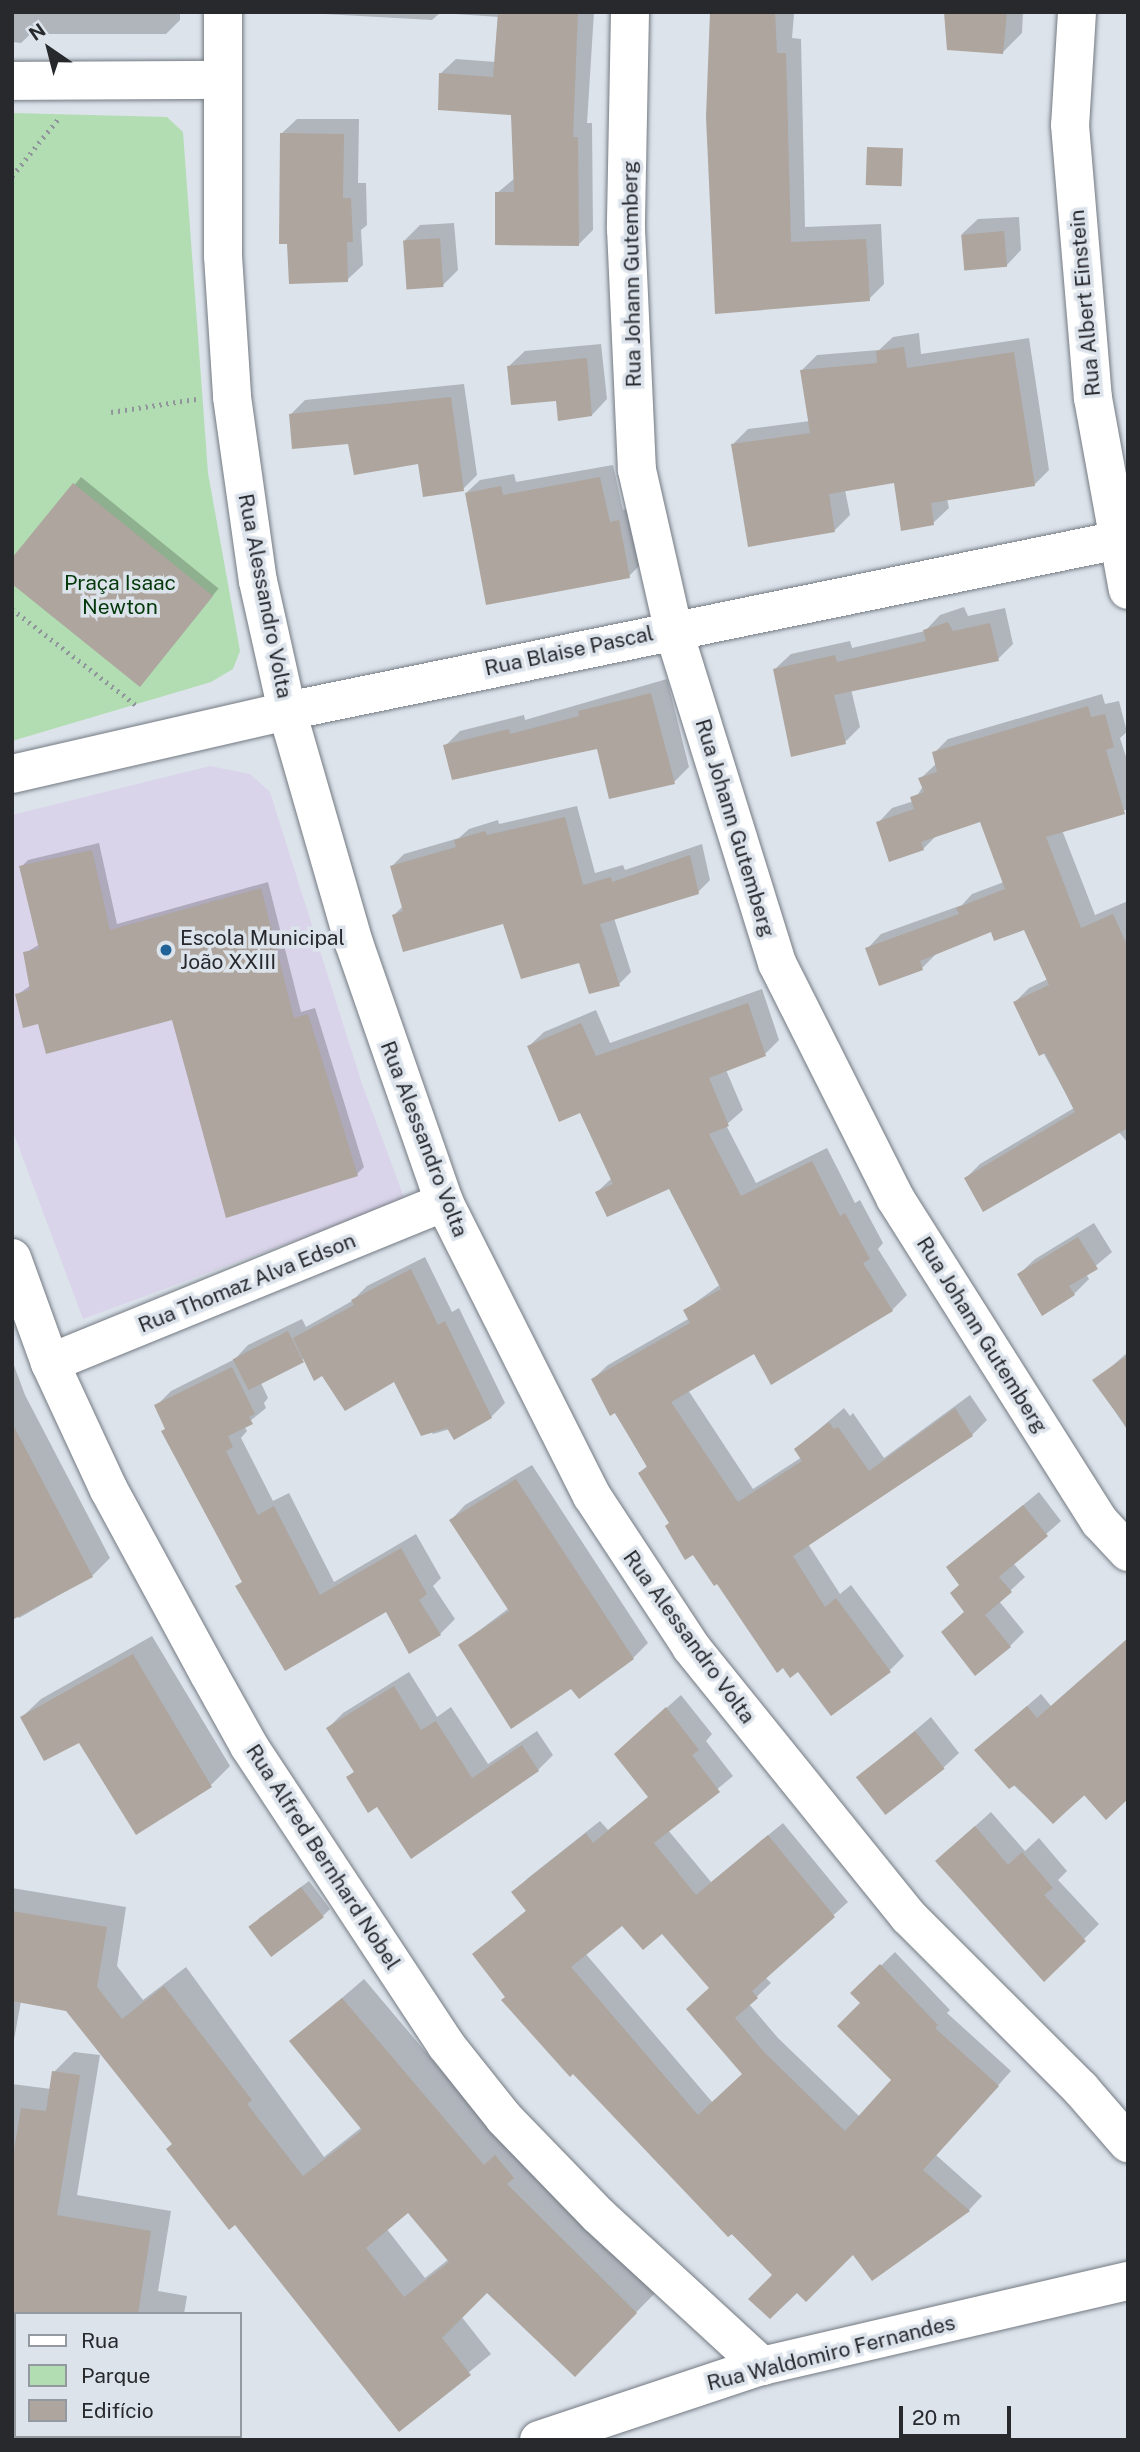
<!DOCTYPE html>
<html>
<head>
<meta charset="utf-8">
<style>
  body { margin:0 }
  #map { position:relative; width:1140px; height:2452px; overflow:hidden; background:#dce3eb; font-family:"Public Sans",sans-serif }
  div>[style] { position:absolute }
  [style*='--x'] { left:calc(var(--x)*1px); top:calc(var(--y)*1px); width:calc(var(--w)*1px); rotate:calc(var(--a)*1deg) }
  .education>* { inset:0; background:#dad4ea }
  .green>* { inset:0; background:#b2dcb2 }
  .shadow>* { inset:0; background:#0003; transform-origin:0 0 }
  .building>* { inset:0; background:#ada59e; transform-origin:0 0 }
  .path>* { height:4.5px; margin-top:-2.25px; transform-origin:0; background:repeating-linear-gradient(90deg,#90959b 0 2px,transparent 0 7px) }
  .roads { filter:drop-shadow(0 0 2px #747a82) drop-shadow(0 0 2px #747a82) }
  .minor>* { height:38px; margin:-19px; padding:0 19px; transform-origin:19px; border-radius:19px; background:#fff }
  .dots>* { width:19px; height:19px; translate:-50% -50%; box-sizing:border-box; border:4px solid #dce3eb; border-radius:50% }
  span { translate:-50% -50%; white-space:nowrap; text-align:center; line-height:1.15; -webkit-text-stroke:7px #dce3eb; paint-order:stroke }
  .street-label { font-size:21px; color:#27292d }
  .park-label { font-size:21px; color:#04380b }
  .poi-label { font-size:21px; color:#27292d }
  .left { translate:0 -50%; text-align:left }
  .frame { position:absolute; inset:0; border:14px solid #27292d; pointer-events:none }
  .legend { position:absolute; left:14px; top:2312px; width:228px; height:126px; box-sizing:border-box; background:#dce3eb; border:2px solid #94999f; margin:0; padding:9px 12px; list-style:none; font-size:21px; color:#27292d }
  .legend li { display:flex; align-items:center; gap:14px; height:35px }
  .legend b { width:35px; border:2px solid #94999f }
  .north { position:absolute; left:14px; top:14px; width:70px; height:70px; -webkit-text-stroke:5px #dce3eb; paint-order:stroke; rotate:325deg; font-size:19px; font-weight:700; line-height:28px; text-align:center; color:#27292d }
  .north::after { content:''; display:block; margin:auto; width:24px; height:32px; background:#27292d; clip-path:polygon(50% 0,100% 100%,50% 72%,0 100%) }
  .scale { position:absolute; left:899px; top:2406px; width:112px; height:32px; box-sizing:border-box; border:4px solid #27292d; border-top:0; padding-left:9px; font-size:21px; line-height:24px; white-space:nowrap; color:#27292d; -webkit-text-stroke:5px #dce3eb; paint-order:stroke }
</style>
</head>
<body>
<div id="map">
  <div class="education">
    <i style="clip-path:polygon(210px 766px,250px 774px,270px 792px,362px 1084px,405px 1200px,83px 1319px,12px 1129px,12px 815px)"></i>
  </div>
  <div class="green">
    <i style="clip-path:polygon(12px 113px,167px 117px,183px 132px,208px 473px,240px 651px,233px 669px,211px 682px,12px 741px)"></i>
  </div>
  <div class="shadow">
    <i style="clip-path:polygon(12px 12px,180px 12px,180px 20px,166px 34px,36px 34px,37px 28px,21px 43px,12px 42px)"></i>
    <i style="clip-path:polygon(288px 12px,594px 12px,587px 123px,592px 123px,593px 230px,578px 245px,497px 193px,515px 178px,512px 114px,441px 73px,456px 59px,496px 62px,499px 17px,440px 13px,432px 20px)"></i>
    <i style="clip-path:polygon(713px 12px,794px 14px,792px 38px,801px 39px,805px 227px,881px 224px,884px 284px,869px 299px,717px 312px)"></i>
    <i style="clip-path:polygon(946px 12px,1023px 12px,1022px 33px,1003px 52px)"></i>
    <i style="clip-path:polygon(297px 119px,359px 119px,358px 183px,366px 183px,367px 225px,361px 230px,363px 265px,347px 280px,281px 134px)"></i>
    <i style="clip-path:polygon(1019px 217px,1021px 250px,1006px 266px,962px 234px,978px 219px)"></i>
    <i style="clip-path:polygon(454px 223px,458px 270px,442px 286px,405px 240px,420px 225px)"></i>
    <i style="clip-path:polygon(919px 333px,921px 354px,1029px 338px,1049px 470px,1034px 485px,947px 499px,949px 508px,933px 523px,895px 481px,845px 490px,850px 515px,835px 530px,733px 444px,748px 429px,810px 421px,802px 370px,817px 355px,879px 350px,893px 337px)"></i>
    <i style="clip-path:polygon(601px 344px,607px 399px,592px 415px,558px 399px,509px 366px,525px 351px)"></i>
    <i style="clip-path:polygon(464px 384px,477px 475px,463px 489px,419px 462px,350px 442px,291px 414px,305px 400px)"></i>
    <i style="clip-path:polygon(613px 465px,623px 510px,632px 508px,642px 563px,629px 576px,466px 493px,480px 480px,514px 474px,516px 482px)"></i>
    <i style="left:81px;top:477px;width:177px;height:109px;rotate:39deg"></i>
    <i style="clip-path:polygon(964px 607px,968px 616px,1005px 608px,1013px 644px,998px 659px,851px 689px,860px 727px,845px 742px,775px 669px,791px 654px,850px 641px,852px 648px,925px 631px,940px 615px)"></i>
    <i style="clip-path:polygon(667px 679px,689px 767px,674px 782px,598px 747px,445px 746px,460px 731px,524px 715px,525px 720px)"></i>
    <i style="clip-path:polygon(1102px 694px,1105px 704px,1119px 701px,1127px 732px,1120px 738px,1128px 763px,1128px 809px,1062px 830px,1095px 915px,1128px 901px,1128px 1143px,1118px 1131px,966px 1178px,980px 1164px,1074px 1108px,1015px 1002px,1029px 988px,1048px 979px,1025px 927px,992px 930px,936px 954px,922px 968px,867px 949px,881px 934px,962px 905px,972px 894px,1004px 882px,981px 820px,937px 835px,923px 849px,878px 823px,892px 808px,914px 801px,923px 786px,920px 779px,936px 764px,934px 753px,948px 739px)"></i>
    <i style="clip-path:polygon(577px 806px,595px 873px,623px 865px,625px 870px,702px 844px,710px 880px,698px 892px,614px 918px,631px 972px,619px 984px,505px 922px,394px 915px,403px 906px,392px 866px,404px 854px,459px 838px,469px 829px,498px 820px,499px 824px)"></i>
    <i style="clip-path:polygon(99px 843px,117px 924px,268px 882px,301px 1012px,315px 1008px,364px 1167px,357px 1174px,173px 1018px,39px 1022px,17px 995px,31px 985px,25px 953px,40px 944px,21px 867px,28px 860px)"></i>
    <i style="clip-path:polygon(762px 989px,779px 1040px,765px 1054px,726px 1070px,743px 1110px,726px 1125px,756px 1183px,827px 1148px,855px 1203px,860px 1200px,883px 1243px,878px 1249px,907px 1295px,892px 1310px,754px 1352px,688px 1390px,753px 1489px,802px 1457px,796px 1449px,844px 1408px,850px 1416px,853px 1413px,884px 1458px,970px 1395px,987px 1420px,972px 1435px,808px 1544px,840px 1594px,851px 1585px,904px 1656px,890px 1670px,799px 1669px,718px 1581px,671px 1522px,640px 1473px,648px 1465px,593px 1379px,608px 1365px,690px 1318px,685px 1310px,721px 1284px,670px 1187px,597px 1192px,612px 1178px,581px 1111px,529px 1046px,544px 1032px,596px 1010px,610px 1043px)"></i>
    <i style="clip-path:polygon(1094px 1223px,1112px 1252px,1086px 1274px,1089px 1279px,1074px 1294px,1019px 1274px,1035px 1259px)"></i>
    <i style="clip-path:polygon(425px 1257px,452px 1312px,459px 1308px,505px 1403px,491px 1417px,433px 1434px,395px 1380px,323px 1374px,305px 1358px,260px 1381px,268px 1398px,264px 1403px,266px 1408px,244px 1426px,247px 1431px,241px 1438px,273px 1501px,289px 1493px,334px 1582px,416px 1534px,441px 1578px,433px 1586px,455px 1619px,440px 1634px,386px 1610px,243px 1581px,156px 1406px,171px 1391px,235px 1359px,248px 1345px,302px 1319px,306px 1327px,352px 1301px,367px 1286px)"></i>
    <i style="clip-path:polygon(1128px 1352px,1128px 1431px,1095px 1381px)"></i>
    <i style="clip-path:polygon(12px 1360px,25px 1395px,110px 1558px,92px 1576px,19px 1618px,12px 1606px)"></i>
    <i style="clip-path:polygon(532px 1465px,648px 1643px,633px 1658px,571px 1686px,460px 1645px,509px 1608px,451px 1520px,465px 1505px)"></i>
    <i style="clip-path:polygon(1039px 1492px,1061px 1521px,1013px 1563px,1025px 1577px,999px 1601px,1024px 1632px,1010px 1646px,943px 1632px,966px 1611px,961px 1585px,948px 1567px)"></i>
    <i style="clip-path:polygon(152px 1636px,230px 1766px,211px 1785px,137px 1832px,79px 1740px,22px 1717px,41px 1699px)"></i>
    <i style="clip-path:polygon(409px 1672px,437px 1717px,451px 1707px,488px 1764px,537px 1731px,553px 1755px,538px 1770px,411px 1857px,378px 1805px,348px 1777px,355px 1771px,328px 1728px,343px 1713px)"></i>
    <i style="clip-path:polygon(1041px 1694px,1051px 1706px,1128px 1759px,1053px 1822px,976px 1750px)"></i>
    <i style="clip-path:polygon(evenodd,681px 1695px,712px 1734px,706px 1741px,733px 1776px,668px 1830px,711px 1882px,783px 1823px,848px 1902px,765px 1977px,771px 1983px,749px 2004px,778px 2038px,860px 2117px,893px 2080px,863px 2003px,853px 1993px,895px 1952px,950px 2010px,947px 2013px,1011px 2071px,936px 2155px,982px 2196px,969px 2210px,853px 2252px,774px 2275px,653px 2158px,507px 1997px,475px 1954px,527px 1910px,514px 1892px,528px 1878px,600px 1821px,608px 1830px,650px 1796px,631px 1740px,681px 1695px,622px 1923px,662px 1931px,711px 1987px,744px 2074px,713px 2103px,585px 1953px,622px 1923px)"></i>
    <i style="clip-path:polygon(931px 1717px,959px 1753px,943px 1768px,859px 1778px)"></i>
    <i style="clip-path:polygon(991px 1812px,1025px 1851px,1039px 1838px,1067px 1871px,1058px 1880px,1099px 1924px,1044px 1979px,953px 1846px)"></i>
    <i style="clip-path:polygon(309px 1881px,330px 1909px,323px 1916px,258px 1919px)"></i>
    <i style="clip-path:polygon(evenodd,12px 1888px,126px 1907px,117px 1966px,143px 2000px,186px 1967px,324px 2157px,362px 2127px,292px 2041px,364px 1979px,505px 2146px,656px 2292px,575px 2375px,487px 2290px,461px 2316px,491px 2354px,399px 2430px,67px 2009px,21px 2001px,12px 2051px,12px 1888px,408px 2211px,449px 2259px,425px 2278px,386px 2228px,408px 2211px)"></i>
    <i style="clip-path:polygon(74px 2052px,100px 2055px,77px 2195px,171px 2211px,158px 2291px,187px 2296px,184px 2314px,16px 2314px,16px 2436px,164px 2436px,163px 2440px,12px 2440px,12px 2084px,51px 2089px,54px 2072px)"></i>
  </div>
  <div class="building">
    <i style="clip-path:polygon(498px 12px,578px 12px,573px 137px,578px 137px,579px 246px,495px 245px,495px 192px,514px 192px,511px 115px,438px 110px,439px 73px,493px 77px)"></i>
    <i style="clip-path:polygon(710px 12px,775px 12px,777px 53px,786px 53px,791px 242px,866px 239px,870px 301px,715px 314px,706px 117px)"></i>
    <i style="clip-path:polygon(944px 12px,1007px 12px,1003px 54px,947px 50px)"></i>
    <i style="clip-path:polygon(280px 133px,344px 134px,343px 198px,351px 198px,353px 242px,347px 242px,348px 282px,289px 284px,287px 244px,279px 244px)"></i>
    <i style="left:867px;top:147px;width:36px;height:38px;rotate:2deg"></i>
    <i style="left:1004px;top:231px;width:36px;height:43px;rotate:85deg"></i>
    <i style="left:440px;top:238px;width:49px;height:37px;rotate:86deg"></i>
    <i style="clip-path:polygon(904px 347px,907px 368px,1014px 352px,1035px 486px,931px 503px,934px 525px,901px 531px,894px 483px,829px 494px,835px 532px,748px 547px,731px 444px,810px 433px,800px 370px,877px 363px,876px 351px)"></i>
    <i style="clip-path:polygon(587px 358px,592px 416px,558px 421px,556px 401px,511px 405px,507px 366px)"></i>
    <i style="clip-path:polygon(451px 397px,464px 491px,423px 497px,418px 464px,354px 475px,348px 444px,292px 449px,289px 414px)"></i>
    <i style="clip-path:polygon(600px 477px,610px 522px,619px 520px,630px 578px,486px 605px,465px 493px,501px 486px,503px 495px)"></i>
    <i style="clip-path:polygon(73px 483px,213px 596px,140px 687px,12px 584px,12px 558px)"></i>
    <i style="clip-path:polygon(948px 622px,953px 631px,990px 623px,999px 661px,834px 695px,846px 744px,791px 757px,773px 669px,835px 655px,837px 662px,926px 641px,923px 630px)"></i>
    <i style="clip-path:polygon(651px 693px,675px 784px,609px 799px,597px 749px,452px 780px,443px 745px,509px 729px,510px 734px,579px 716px,578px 711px)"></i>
    <i style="clip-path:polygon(1088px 706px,1091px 717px,1105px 714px,1114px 747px,1106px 750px,1125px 814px,1046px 837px,1081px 928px,1113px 914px,1128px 947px,1128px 1128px,983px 1212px,964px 1178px,1075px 1112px,1045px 1053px,1039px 1056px,1013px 1002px,1049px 985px,1024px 930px,994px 941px,991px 932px,920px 961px,923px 970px,879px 986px,865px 948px,959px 914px,956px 908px,1005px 889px,980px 822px,921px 842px,924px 850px,889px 862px,876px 822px,914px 809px,910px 797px,924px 792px,918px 778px,937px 772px,932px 752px)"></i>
    <i style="clip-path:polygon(565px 817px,583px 885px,611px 877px,612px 882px,690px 855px,699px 894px,600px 924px,620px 986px,589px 994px,579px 963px,521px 979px,503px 924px,403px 952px,392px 915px,403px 911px,390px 866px,456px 847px,454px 840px,485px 831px,487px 835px)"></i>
    <i style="clip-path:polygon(92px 850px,110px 930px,261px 888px,294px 1018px,308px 1014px,358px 1176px,226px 1218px,172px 1020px,46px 1054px,38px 1024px,23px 1028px,15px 994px,30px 990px,23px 952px,39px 949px,19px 866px)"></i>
    <i style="clip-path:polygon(748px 1003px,766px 1056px,709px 1078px,729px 1126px,709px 1134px,741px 1196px,812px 1161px,840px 1216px,845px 1213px,870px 1259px,863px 1263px,893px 1311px,771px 1385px,754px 1354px,671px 1402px,738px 1502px,802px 1461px,794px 1449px,829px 1422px,834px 1429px,838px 1427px,869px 1471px,955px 1408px,973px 1436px,793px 1556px,825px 1607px,836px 1598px,891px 1672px,831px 1716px,798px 1672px,790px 1678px,783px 1668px,777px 1673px,717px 1584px,714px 1586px,693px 1555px,685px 1560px,665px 1526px,669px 1523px,638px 1473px,647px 1467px,615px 1413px,610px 1416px,591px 1379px,690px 1323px,683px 1310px,721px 1289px,669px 1189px,607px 1217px,595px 1192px,613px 1184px,580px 1113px,559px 1122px,527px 1046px,581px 1023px,596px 1056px)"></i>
    <i style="clip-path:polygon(1078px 1237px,1098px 1269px,1069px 1286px,1075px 1295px,1042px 1316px,1017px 1274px)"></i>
    <i style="clip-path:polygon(411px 1269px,438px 1325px,445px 1321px,492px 1418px,454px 1440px,447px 1428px,421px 1436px,394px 1382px,345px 1411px,322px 1376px,314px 1381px,293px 1338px,354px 1305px,351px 1300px)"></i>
    <i style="left:288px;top:1331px;width:35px;height:62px;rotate:63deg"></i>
    <i style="clip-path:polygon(1128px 1355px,1128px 1429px,1092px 1380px)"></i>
    <i style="clip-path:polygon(232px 1367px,255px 1414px,249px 1417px,253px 1424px,228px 1436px,233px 1447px,226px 1451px,258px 1515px,274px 1506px,320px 1595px,401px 1548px,427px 1594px,419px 1600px,441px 1635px,409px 1654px,386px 1612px,285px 1671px,235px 1586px,242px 1582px,161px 1431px,165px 1429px,154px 1405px)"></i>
    <i style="clip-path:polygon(12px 1423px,93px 1577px,12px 1620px)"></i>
    <i style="clip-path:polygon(516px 1479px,634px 1659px,579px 1699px,571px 1689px,511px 1729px,458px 1645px,509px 1611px,449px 1520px)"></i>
    <i style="clip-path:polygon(1023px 1505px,1048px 1536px,999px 1577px,1012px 1592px,985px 1615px,1011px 1647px,975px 1676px,941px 1632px,964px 1612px,950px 1593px,959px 1585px,946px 1567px)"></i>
    <i style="clip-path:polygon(1128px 1638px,1128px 1799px,1106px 1820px,1084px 1795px,1053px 1824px,1015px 1785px,1009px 1789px,974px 1750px,1027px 1706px,1037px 1718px)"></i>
    <i style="clip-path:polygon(133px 1654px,212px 1787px,136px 1835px,79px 1743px,44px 1761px,20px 1717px)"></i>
    <i style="clip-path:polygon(394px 1686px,421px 1730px,436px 1721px,472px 1778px,522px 1745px,539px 1771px,411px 1859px,377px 1807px,368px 1813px,346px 1777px,354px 1772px,326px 1728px)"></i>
    <i style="clip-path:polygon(evenodd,666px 1707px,699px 1750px,692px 1755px,720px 1792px,654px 1843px,696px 1895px,768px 1835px,835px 1917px,752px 1991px,758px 1998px,735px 2018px,764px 2052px,845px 2131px,891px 2080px,837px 2026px,860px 2003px,850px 1993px,880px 1964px,938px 2025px,935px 2028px,999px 2086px,923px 2170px,970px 2211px,872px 2281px,853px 2255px,806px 2302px,797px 2293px,770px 2319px,748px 2299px,772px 2275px,732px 2234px,728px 2237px,573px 2074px,570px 2077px,501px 2000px,505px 1997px,472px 1954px,526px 1911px,511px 1892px,586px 1833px,593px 1843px,648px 1797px,614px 1754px,666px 1707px,622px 1926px,643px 1950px,662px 1934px,709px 1988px,686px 2009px,742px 2074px,698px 2115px,571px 1967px,622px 1926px)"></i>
    <i style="left:915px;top:1731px;width:48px;height:75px;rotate:52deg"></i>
    <i style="clip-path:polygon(975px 1826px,1008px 1865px,1022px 1852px,1053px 1888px,1044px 1895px,1086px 1941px,1044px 1982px,935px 1861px)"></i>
    <i style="left:301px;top:1887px;width:38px;height:66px;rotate:53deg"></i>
    <i style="clip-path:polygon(evenodd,12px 1911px,107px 1927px,97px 1987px,122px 2019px,164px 1986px,252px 2100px,247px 2104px,303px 2176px,362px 2130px,289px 2041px,342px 1998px,484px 2165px,495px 2155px,514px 2178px,507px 2184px,637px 2313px,575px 2377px,487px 2293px,442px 2338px,471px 2375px,399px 2432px,235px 2225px,229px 2230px,166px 2149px,172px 2144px,66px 2011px,12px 2001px,12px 1911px,408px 2213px,449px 2262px,404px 2297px,366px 2248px,408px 2213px)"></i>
    <i style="clip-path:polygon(52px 2071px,80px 2075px,57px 2215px,151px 2231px,138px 2314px,12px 2314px,12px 2162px,21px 2108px,46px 2111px)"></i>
  </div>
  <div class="path">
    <i style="--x:12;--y:176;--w:73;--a:-51.1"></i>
    <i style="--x:111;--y:412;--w:86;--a:-8.7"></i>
    <i style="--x:12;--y:609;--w:157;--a:37.7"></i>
  </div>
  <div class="roads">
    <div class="minor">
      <i style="--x:223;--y:12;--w:244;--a:90"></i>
      <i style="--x:223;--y:256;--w:141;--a:86.3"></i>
      <i style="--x:232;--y:397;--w:186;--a:82"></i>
      <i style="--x:258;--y:581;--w:133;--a:77.4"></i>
      <i style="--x:287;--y:711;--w:241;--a:73.9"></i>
      <i style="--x:354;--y:943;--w:274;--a:70.8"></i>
      <i style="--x:444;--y:1202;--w:329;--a:63.3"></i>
      <i style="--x:592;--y:1496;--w:181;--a:56.7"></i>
      <i style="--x:691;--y:1647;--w:347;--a:51.1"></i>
      <i style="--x:909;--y:1917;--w:243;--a:45"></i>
      <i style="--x:1081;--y:2089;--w:72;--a:49"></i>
      <i style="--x:630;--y:12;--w:217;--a:91.1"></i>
      <i style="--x:626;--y:229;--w:241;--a:87.4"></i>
      <i style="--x:637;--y:470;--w:163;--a:77.2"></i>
      <i style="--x:673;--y:629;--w:350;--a:72.7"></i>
      <i style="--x:777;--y:963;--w:263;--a:63.3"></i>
      <i style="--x:895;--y:1198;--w:383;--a:57.7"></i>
      <i style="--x:1100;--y:1522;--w:41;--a:47"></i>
      <i style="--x:1077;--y:12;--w:113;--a:93.5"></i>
      <i style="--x:1070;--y:125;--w:274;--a:85.2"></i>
      <i style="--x:1093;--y:398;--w:195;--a:79.7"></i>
      <i style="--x:12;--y:81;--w:208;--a:-0.3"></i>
      <i style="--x:12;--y:774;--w:282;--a:-12.9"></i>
      <i style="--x:287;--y:711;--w:859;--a:-11.62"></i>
      <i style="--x:12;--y:1258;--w:112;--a:70.1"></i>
      <i style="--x:50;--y:1363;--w:140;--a:65.1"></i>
      <i style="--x:109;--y:1490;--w:209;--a:61.5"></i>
      <i style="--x:209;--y:1674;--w:82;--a:60.9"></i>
      <i style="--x:249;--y:1746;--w:358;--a:56.6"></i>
      <i style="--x:446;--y:2045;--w:93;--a:51.5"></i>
      <i style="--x:504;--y:2118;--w:136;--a:45.9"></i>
      <i style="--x:599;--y:2216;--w:222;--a:42.6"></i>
      <i style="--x:50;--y:1363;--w:426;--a:-22.2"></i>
      <i style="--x:539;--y:2440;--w:235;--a:-18.4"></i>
      <i style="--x:762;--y:2366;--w:376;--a:-13.1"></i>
    </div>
  </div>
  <div class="dots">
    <i style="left:166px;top:950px;background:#206398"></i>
  </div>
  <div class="street-label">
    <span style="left:632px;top:274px;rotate:-91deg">Rua Johann Gutemberg</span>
    <span style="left:1085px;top:303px;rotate:-95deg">Rua Albert Einstein</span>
    <span style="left:265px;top:596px;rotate:79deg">Rua Alessandro Volta</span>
    <span style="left:569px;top:651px;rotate:-12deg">Rua Blaise Pascal</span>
    <span style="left:735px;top:828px;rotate:73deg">Rua Johann Gutemberg</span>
    <span style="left:424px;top:1139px;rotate:69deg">Rua Alessandro Volta</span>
    <span style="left:247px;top:1283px;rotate:-22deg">Rua Thomaz Alva Edson</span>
    <span style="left:982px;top:1335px;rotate:58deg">Rua Johann Gutemberg</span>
    <span style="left:689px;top:1637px;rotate:54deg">Rua Alessandro Volta</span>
    <span style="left:323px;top:1857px;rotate:57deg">Rua Alfred Bernhard Nobel</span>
    <span style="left:831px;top:2353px;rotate:-14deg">Rua Waldomiro Fernandes</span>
  </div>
  <div class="park-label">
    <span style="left:120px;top:595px">Praça Isaac<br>Newton</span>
  </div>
  <div class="poi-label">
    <span class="left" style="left:180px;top:950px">Escola Municipal<br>João XXIII</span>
  </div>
  <div class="frame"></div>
  <ul class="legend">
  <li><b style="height:9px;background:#fff"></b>Rua</li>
  <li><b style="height:19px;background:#b2dcb2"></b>Parque</li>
  <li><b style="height:19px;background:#ada59e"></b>Edifício</li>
  </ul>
  <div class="north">N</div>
  <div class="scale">20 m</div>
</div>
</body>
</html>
